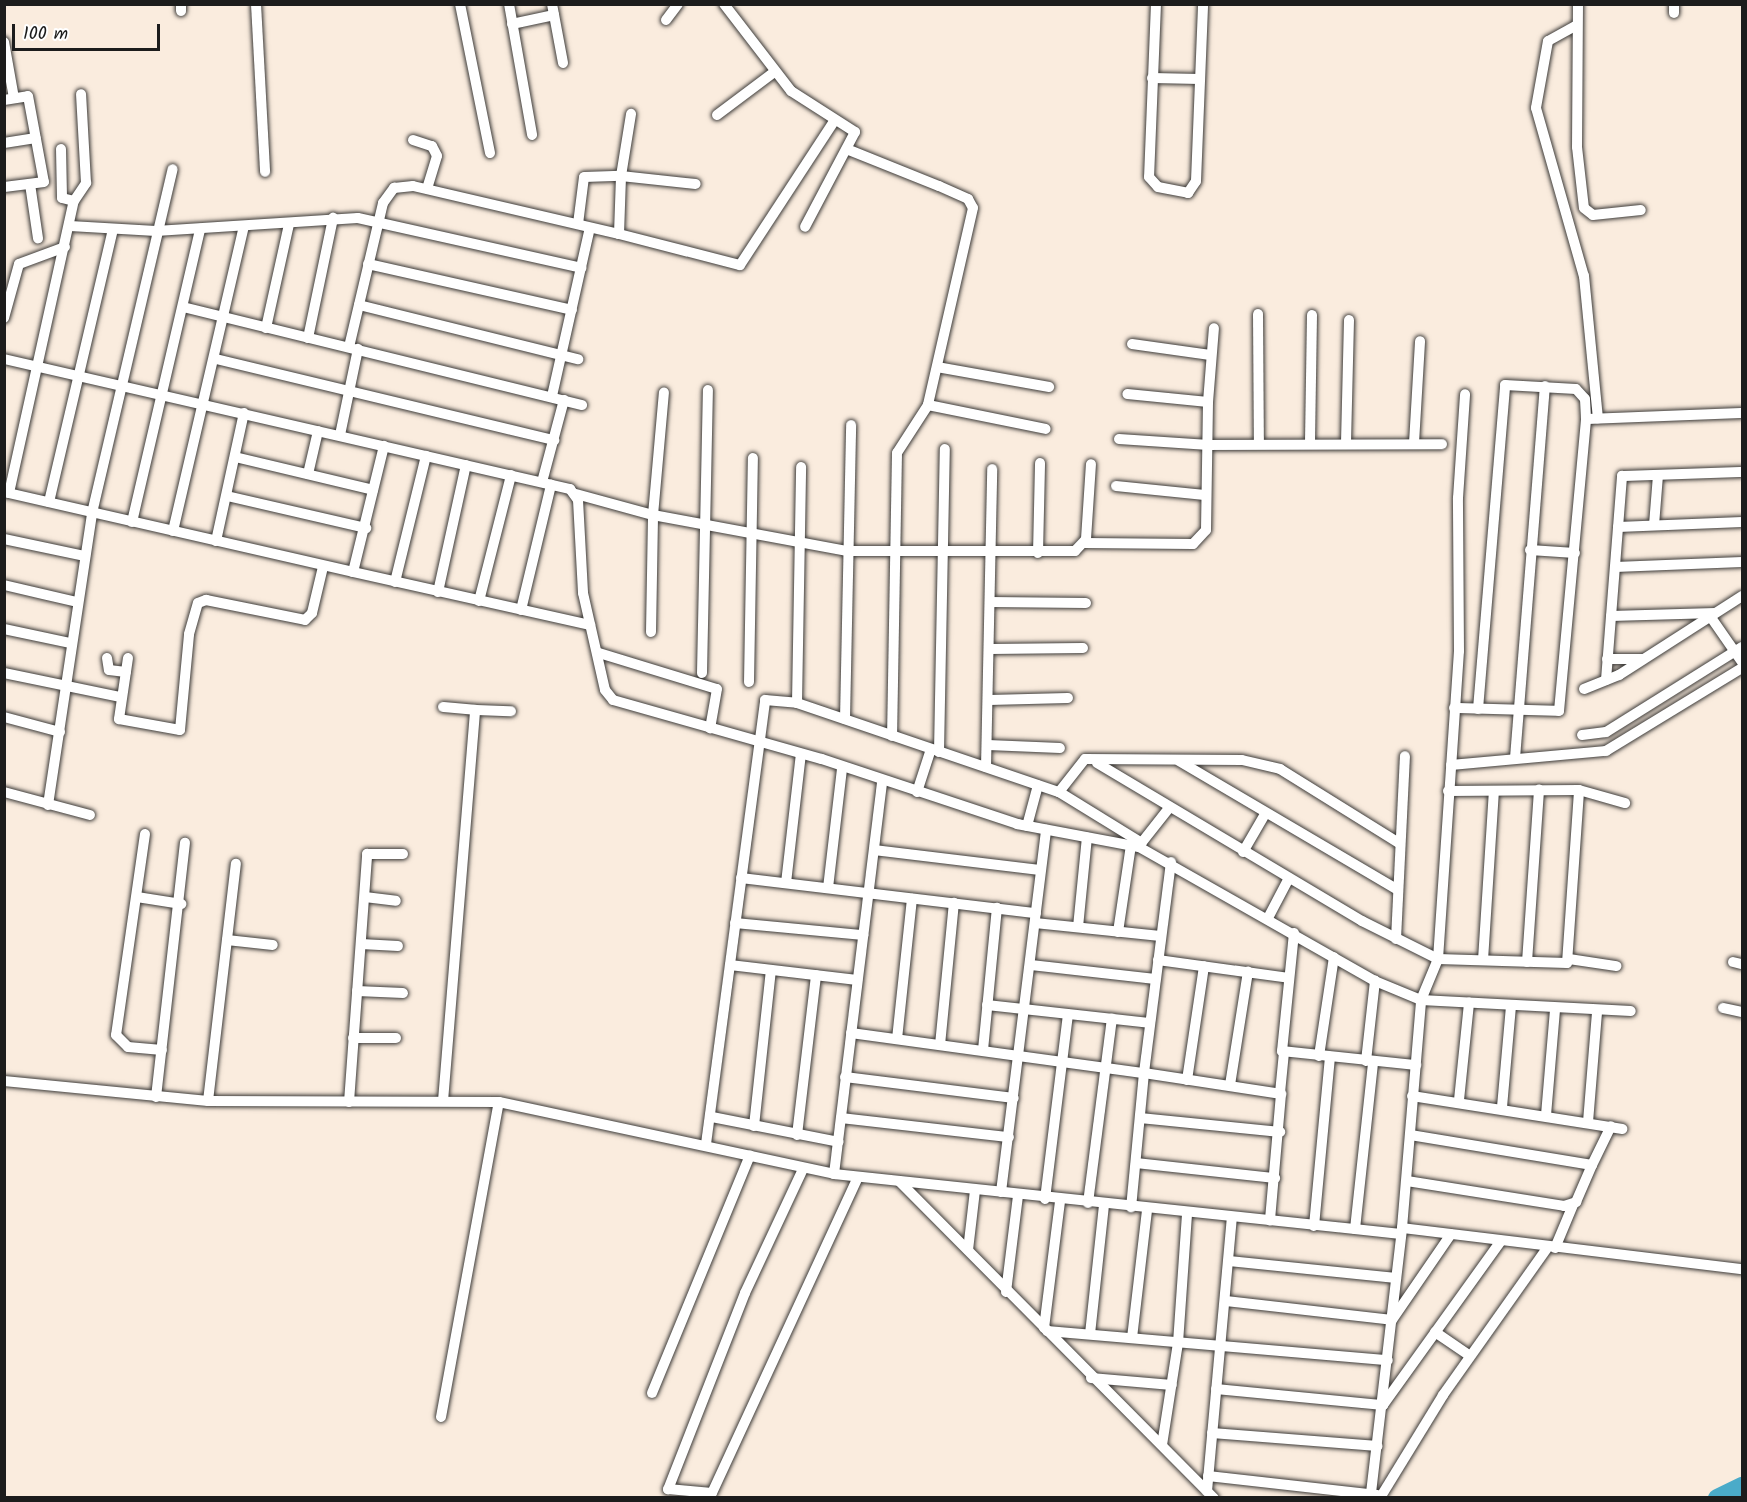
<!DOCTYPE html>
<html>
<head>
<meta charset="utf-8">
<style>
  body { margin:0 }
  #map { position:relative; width:1747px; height:1502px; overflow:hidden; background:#faecde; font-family:Kalam,sans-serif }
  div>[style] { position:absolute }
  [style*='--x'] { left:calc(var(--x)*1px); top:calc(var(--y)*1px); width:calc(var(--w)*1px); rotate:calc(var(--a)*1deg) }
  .river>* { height:18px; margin:-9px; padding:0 9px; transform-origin:9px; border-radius:9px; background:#4aabc9 }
  .roads { filter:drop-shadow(0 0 2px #3d3b39) drop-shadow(0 0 2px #3d3b39) }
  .minor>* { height:10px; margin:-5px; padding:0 5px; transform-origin:5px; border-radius:5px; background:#fff }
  span { translate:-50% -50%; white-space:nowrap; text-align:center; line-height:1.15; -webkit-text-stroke:4.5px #fff; paint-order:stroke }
  .frame { position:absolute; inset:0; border:6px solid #1c1c1c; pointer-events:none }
  .scale { position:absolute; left:12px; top:24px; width:148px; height:27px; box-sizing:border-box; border:3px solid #1c1c1c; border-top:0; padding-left:8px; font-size:18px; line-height:21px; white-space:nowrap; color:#1c1c1c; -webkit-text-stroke:4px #fff; paint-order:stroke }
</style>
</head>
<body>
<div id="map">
  <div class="river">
    <i style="--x:1717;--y:1498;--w:28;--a:-26"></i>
  </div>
  <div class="roads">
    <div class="minor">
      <i style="--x:181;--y:4;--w:7;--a:90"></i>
      <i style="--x:256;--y:4;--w:168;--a:86.9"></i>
      <i style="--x:460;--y:4;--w:152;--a:78.6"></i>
      <i style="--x:509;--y:4;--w:133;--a:80"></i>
      <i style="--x:552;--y:4;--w:60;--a:79.4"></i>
      <i style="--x:724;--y:4;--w:110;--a:52.4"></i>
      <i style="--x:791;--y:91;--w:76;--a:32.6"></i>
      <i style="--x:855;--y:132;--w:107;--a:117.8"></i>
      <i style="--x:1156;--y:4;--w:173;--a:92.3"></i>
      <i style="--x:1149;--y:177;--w:13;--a:48"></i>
      <i style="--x:1158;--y:187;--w:31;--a:11"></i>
      <i style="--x:1188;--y:193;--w:14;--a:-56"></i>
      <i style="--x:1196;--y:181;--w:177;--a:-87.7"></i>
      <i style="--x:1578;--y:4;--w:143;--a:90.4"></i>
      <i style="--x:1577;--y:147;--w:61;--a:83.5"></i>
      <i style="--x:1584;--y:208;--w:11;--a:38"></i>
      <i style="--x:1593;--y:215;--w:48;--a:-5.9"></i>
      <i style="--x:1674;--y:4;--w:9;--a:90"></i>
      <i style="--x:666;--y:20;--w:20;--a:-53"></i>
      <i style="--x:512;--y:24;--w:43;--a:-12.1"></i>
      <i style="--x:1577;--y:25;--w:33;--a:151"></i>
      <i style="--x:1548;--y:41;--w:68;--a:100.2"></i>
      <i style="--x:1536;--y:108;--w:175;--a:74.1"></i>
      <i style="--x:1584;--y:276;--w:143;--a:84.4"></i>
      <i style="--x:4;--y:42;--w:57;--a:79.9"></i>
      <i style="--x:1152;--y:78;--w:48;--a:1.2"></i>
      <i style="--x:4;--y:100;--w:24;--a:-9"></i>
      <i style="--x:28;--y:96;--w:87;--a:79.5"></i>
      <i style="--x:44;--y:182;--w:40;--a:172.9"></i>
      <i style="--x:717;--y:115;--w:70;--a:-36.9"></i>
      <i style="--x:413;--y:140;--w:20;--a:18"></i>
      <i style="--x:432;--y:146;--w:11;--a:63"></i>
      <i style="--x:437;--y:156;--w:34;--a:107"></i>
      <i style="--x:4;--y:143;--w:32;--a:-9"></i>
      <i style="--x:61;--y:149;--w:49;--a:88.8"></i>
      <i style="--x:62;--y:198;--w:12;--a:14"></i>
      <i style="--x:849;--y:150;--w:97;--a:21.8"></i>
      <i style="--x:939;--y:186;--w:32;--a:24"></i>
      <i style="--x:968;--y:199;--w:10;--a:61"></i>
      <i style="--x:973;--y:208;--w:202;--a:102.9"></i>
      <i style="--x:928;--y:405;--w:57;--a:122.9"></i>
      <i style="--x:897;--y:453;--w:283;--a:91"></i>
      <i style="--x:30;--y:184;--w:55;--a:81.6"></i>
      <i style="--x:578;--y:224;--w:47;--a:-82.7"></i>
      <i style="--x:584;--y:177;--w:37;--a:-2"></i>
      <i style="--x:621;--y:176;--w:63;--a:-80.8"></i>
      <i style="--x:70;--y:226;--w:86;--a:3.3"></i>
      <i style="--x:156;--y:231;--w:202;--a:-3.7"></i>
      <i style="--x:358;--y:218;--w:229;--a:12.6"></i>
      <i style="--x:619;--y:234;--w:125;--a:14.4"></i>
      <i style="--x:740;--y:265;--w:173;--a:-56.8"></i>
      <i style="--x:368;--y:264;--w:209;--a:12.7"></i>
      <i style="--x:359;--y:305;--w:226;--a:13.9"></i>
      <i style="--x:183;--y:307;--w:411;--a:13.8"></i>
      <i style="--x:1258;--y:314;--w:128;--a:89.6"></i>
      <i style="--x:4;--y:318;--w:56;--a:-74.5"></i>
      <i style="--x:19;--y:264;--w:49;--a:-20.3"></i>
      <i style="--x:266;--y:328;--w:107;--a:-77.5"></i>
      <i style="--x:308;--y:338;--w:123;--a:-78.2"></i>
      <i style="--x:1132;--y:344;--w:79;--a:8"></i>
      <i style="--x:349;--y:347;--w:148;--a:-76.7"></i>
      <i style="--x:383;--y:203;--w:19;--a:-54"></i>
      <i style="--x:394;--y:188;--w:19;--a:-6"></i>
      <i style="--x:413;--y:186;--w:212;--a:13.1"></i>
      <i style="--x:619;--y:234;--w:58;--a:-88"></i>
      <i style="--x:621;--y:176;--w:75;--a:6.1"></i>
      <i style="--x:4;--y:359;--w:581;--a:12.94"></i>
      <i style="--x:570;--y:489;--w:14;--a:54"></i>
      <i style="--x:578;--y:500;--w:93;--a:86.9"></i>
      <i style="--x:583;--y:593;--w:99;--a:77.2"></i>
      <i style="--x:605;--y:690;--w:13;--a:51"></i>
      <i style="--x:613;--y:700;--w:217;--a:15.8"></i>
      <i style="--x:822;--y:759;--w:206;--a:18.4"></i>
      <i style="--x:1017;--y:824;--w:124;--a:10.7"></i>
      <i style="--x:1139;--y:847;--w:271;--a:29.6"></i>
      <i style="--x:1375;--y:981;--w:50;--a:22.4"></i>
      <i style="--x:1421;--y:1000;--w:44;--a:-67.5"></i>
      <i style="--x:1438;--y:959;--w:309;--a:-86.1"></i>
      <i style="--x:1459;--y:651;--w:153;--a:-90.4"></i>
      <i style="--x:1458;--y:498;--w:104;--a:-86.1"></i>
      <i style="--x:216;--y:359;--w:348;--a:13.5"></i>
      <i style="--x:937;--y:367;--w:114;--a:10.1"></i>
      <i style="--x:552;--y:396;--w:172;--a:-77.3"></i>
      <i style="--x:1208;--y:402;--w:74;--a:-85.4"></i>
      <i style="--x:928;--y:405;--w:120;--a:11.5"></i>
      <i style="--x:340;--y:435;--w:88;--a:-78.2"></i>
      <i style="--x:1119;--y:439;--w:90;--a:3.8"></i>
      <i style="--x:1209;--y:445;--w:233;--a:-0.2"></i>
      <i style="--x:1310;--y:442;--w:127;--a:-89.1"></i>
      <i style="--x:1346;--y:443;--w:123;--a:-88.6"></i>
      <i style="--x:1414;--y:443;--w:102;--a:-86.6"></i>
      <i style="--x:235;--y:457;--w:142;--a:13.4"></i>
      <i style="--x:308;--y:474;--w:44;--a:-76.9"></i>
      <i style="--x:542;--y:482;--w:85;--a:-75"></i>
      <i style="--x:1116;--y:486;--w:89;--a:5.8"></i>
      <i style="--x:4;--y:492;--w:358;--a:12.9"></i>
      <i style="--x:353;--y:572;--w:130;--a:-76.2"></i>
      <i style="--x:9;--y:493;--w:299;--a:-77.5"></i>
      <i style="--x:74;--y:201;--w:22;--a:-56"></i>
      <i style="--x:86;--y:183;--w:89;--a:-93.2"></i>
      <i style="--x:576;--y:494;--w:80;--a:15.3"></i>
      <i style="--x:653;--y:515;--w:198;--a:10.5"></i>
      <i style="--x:848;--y:551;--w:227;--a:0"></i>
      <i style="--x:1075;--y:551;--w:16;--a:-47"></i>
      <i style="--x:1086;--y:539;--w:75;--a:-86.2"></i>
      <i style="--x:227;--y:496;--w:143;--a:13"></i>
      <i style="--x:49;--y:502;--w:279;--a:-76.8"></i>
      <i style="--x:132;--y:522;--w:301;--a:-76.9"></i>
      <i style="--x:1654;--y:525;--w:50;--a:-85.4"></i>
      <i style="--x:1618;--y:527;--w:124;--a:-2.3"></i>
      <i style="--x:173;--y:531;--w:313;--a:-76.9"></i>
      <i style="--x:4;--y:539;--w:83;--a:11.9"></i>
      <i style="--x:216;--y:541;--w:131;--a:-77.7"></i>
      <i style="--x:1085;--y:543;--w:108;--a:0.5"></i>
      <i style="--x:1193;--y:544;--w:19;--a:-47"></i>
      <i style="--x:1206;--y:530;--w:128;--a:-89.1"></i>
      <i style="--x:1208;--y:402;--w:81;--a:-174.4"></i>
      <i style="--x:1530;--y:550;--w:45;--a:3.8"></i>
      <i style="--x:1038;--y:553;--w:90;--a:-88.7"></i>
      <i style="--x:1615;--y:567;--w:127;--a:-2.3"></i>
      <i style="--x:353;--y:572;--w:243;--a:12.6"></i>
      <i style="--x:395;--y:582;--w:130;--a:-76.2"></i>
      <i style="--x:4;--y:585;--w:75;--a:13.1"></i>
      <i style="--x:438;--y:592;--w:130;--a:-77.6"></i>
      <i style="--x:479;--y:601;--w:130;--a:-75.7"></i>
      <i style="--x:990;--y:602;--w:96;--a:0.6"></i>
      <i style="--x:521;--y:610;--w:129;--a:-76.5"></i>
      <i style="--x:1611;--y:616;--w:104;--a:-1.7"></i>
      <i style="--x:1710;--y:616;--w:56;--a:55.2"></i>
      <i style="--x:4;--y:629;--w:67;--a:12"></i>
      <i style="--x:651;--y:632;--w:117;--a:-89"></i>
      <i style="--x:653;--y:515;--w:123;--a:-84.9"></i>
      <i style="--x:990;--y:649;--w:93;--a:-0.6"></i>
      <i style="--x:599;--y:653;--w:123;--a:17"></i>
      <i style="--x:717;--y:689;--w:40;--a:100"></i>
      <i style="--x:107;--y:658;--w:12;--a:81"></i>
      <i style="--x:109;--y:670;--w:17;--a:7"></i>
      <i style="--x:128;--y:658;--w:62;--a:98.4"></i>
      <i style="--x:119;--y:719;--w:62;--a:10.2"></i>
      <i style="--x:180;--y:730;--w:96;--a:-84.6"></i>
      <i style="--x:189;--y:634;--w:32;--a:-74"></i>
      <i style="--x:198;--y:603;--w:9;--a:-21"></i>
      <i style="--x:206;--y:600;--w:101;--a:11.4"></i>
      <i style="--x:305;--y:620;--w:10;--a:-45"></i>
      <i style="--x:312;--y:613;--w:47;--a:-76.6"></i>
      <i style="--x:1607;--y:659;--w:36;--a:0"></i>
      <i style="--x:4;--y:673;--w:118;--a:11.7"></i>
      <i style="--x:702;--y:673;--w:283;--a:-88.8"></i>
      <i style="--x:1606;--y:680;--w:205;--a:-85.5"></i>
      <i style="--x:1622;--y:476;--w:120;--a:-1.9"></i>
      <i style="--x:749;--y:682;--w:224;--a:-89"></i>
      <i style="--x:1584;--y:689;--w:38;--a:-22"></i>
      <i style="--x:1619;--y:675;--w:146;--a:-32.7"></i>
      <i style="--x:989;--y:700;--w:79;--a:-1.5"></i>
      <i style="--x:797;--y:703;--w:236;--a:-89"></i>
      <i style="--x:443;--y:707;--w:32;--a:5"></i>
      <i style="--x:1454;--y:708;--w:105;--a:1.6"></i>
      <i style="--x:1559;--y:711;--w:293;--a:-84.7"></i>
      <i style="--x:1586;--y:419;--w:156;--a:-2.2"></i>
      <i style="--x:1478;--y:709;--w:325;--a:-85.2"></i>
      <i style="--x:1505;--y:385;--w:71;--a:3.2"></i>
      <i style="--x:1576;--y:389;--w:13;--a:48"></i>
      <i style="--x:1585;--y:399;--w:20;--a:87"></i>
      <i style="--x:4;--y:717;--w:58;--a:15"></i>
      <i style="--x:845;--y:719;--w:294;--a:-88.8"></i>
      <i style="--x:1582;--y:735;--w:24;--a:-7"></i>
      <i style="--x:1606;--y:732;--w:160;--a:-32"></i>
      <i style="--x:988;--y:745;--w:72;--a:2.4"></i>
      <i style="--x:939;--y:752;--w:303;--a:-88.9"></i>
      <i style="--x:1515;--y:758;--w:373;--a:-85.4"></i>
      <i style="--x:1179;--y:761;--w:254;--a:30.5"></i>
      <i style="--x:1097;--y:763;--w:309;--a:30.8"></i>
      <i style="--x:1362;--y:921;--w:85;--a:26.6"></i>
      <i style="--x:1438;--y:959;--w:129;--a:1.8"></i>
      <i style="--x:1567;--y:963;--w:173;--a:-86"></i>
      <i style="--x:1451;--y:765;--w:156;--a:-5.2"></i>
      <i style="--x:1606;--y:751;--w:159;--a:-31.4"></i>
      <i style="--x:986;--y:767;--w:298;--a:-88.8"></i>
      <i style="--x:1448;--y:791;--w:131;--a:-0.4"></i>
      <i style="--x:1579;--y:790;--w:48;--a:15.8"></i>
      <i style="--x:4;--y:792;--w:89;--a:15"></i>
      <i style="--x:917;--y:792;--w:45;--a:-72"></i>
      <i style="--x:1059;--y:792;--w:42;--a:-51.8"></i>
      <i style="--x:1085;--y:759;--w:157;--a:0.4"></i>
      <i style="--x:1242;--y:760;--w:39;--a:13"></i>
      <i style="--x:1280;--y:769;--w:140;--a:31.9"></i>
      <i style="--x:48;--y:805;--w:295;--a:-81.4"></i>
      <i style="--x:92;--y:513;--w:353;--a:-76.8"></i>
      <i style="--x:1027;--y:826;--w:42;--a:-75"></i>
      <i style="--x:145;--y:834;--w:203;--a:98.2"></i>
      <i style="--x:116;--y:1035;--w:17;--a:45"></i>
      <i style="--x:128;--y:1047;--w:34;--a:5"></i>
      <i style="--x:1139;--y:846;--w:48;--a:-51.7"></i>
      <i style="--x:874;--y:850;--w:167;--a:6.9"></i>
      <i style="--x:1243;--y:852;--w:44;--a:-59.9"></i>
      <i style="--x:1171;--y:862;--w:213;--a:97.3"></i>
      <i style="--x:1144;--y:1073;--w:139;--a:8.7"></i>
      <i style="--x:1281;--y:1094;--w:127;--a:95"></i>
      <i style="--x:741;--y:878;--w:297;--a:6.8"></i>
      <i style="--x:786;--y:883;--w:130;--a:-83.4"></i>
      <i style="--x:828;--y:888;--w:121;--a:-83.3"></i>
      <i style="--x:137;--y:897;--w:45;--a:9"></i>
      <i style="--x:365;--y:897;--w:31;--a:7"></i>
      <i style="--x:1268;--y:918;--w:45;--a:-62.3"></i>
      <i style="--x:735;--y:923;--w:129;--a:5.4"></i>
      <i style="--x:1035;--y:923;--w:126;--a:5.9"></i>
      <i style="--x:1078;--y:927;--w:90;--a:-84.3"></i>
      <i style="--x:1118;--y:932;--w:88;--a:-81.5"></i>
      <i style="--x:1294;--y:933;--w:119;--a:95.8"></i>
      <i style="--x:1282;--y:1051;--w:135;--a:6"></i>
      <i style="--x:1396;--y:939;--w:183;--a:-87.2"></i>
      <i style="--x:227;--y:940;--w:46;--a:6.2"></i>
      <i style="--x:361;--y:944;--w:37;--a:3"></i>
      <i style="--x:1569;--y:959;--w:48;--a:8.5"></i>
      <i style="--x:1158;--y:960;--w:132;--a:7.8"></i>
      <i style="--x:1483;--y:960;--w:169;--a:-86.3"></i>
      <i style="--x:1527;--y:962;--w:173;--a:-86"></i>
      <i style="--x:1733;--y:962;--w:9;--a:13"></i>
      <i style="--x:730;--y:965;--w:128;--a:6.7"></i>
      <i style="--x:1031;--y:965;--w:125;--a:6.4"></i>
      <i style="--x:357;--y:991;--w:46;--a:2.5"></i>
      <i style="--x:987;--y:1005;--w:163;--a:6.3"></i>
      <i style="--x:1723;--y:1008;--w:19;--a:12"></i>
      <i style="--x:851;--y:1033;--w:296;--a:7.8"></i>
      <i style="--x:1144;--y:1073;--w:135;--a:95.5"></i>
      <i style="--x:353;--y:1038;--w:43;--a:0"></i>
      <i style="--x:897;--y:1039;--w:141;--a:-83.9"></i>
      <i style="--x:940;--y:1045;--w:143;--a:-84.4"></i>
      <i style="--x:983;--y:1050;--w:143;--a:-84.4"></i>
      <i style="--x:1319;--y:1056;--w:100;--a:-81.4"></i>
      <i style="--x:1366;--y:1061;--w:81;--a:-83.6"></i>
      <i style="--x:845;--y:1077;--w:170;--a:7.1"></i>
      <i style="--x:1187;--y:1080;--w:115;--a:-81.5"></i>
      <i style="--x:4;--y:1081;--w:205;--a:5.6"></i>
      <i style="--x:208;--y:1101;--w:291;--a:0.2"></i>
      <i style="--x:499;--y:1102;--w:343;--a:12.1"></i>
      <i style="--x:834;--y:1174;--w:570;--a:6.04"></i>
      <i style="--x:1230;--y:1085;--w:115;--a:-81"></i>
      <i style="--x:1280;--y:1093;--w:41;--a:-84.4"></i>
      <i style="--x:1412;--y:1096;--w:213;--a:8.9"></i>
      <i style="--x:156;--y:1097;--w:256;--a:-83.5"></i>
      <i style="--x:1459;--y:1100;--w:98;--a:-84.1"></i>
      <i style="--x:208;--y:1101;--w:239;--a:-83.3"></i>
      <i style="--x:443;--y:1101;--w:392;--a:-85.3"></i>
      <i style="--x:475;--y:710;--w:36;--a:2"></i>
      <i style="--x:349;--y:1102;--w:249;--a:-85.8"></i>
      <i style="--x:367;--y:854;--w:36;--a:0"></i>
      <i style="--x:1502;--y:1107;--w:100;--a:-84.9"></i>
      <i style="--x:1546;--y:1115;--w:105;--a:-85.1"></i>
      <i style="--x:712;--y:1117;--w:129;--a:11.1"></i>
      <i style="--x:841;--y:1118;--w:169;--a:6.5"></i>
      <i style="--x:1140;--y:1118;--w:141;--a:5.7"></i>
      <i style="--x:1588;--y:1122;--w:109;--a:-85.3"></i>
      <i style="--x:754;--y:1126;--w:157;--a:-83.8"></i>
      <i style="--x:797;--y:1135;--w:161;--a:-83.2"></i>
      <i style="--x:706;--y:1144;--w:448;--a:-82.4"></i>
      <i style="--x:765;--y:700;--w:32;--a:5"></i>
      <i style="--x:797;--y:703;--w:277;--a:18.8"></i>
      <i style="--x:1059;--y:792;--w:97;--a:31.6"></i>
      <i style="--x:1136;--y:1163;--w:140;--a:6.2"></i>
      <i style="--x:1592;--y:1165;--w:43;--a:-64"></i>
      <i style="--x:803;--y:1169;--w:137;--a:115.1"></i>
      <i style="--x:745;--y:1293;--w:211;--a:111.4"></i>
      <i style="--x:668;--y:1489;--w:44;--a:5.2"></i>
      <i style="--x:712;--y:1493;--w:348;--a:-65.2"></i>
      <i style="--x:834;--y:1174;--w:395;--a:-83"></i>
      <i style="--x:899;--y:1181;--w:447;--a:45.2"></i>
      <i style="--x:1407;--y:1181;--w:159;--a:9"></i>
      <i style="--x:1564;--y:1206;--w:13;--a:-18"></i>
      <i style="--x:1576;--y:1202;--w:40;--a:-66.6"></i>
      <i style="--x:1592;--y:1165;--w:184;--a:-170.6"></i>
      <i style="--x:1001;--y:1192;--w:365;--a:-82.9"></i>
      <i style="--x:1045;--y:1199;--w:186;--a:-82.9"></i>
      <i style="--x:1088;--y:1203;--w:186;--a:-82.6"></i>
      <i style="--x:1314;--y:1226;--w:170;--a:-84.6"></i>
      <i style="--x:1402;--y:1228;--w:229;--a:-85.2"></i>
      <i style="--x:1421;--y:1000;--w:210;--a:3"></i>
      <i style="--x:1355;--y:1229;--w:168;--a:-83.8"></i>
      <i style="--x:1555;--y:1248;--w:47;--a:-67.3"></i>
      <i style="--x:968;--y:1250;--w:60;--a:-83.3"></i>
      <i style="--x:1229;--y:1261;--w:168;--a:5.8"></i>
      <i style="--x:1006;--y:1292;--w:97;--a:-82.9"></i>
      <i style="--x:1226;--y:1301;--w:167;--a:6.5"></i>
      <i style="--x:1392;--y:1320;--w:104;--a:-55.5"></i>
      <i style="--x:1044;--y:1328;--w:128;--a:-82.8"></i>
      <i style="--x:1047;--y:1331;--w:342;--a:4.9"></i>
      <i style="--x:1435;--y:1332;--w:42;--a:34.4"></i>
      <i style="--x:1090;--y:1334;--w:129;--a:-83.8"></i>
      <i style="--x:1132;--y:1338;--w:129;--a:-83.3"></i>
      <i style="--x:1091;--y:1378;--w:81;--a:4.9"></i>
      <i style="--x:1216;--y:1389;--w:168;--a:5.5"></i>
      <i style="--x:1383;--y:1405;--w:202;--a:-54.3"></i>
      <i style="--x:652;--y:1393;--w:257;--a:-67.6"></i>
      <i style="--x:441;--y:1417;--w:320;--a:-79.6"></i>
      <i style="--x:1212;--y:1433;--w:166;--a:4.5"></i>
      <i style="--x:1162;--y:1445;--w:103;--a:-81.1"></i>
      <i style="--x:1178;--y:1343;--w:129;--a:-86"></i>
      <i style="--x:1208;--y:1476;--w:170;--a:6.4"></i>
      <i style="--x:1207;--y:1491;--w:274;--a:-84.8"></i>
      <i style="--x:1371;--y:1493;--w:267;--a:-83.3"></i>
      <i style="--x:1402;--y:1228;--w:342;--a:6.9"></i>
      <i style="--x:1380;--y:1498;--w:121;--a:-58.5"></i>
      <i style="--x:1443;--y:1395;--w:180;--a:-54.7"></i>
    </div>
  </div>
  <div class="frame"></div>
  <div class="scale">100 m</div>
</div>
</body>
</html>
